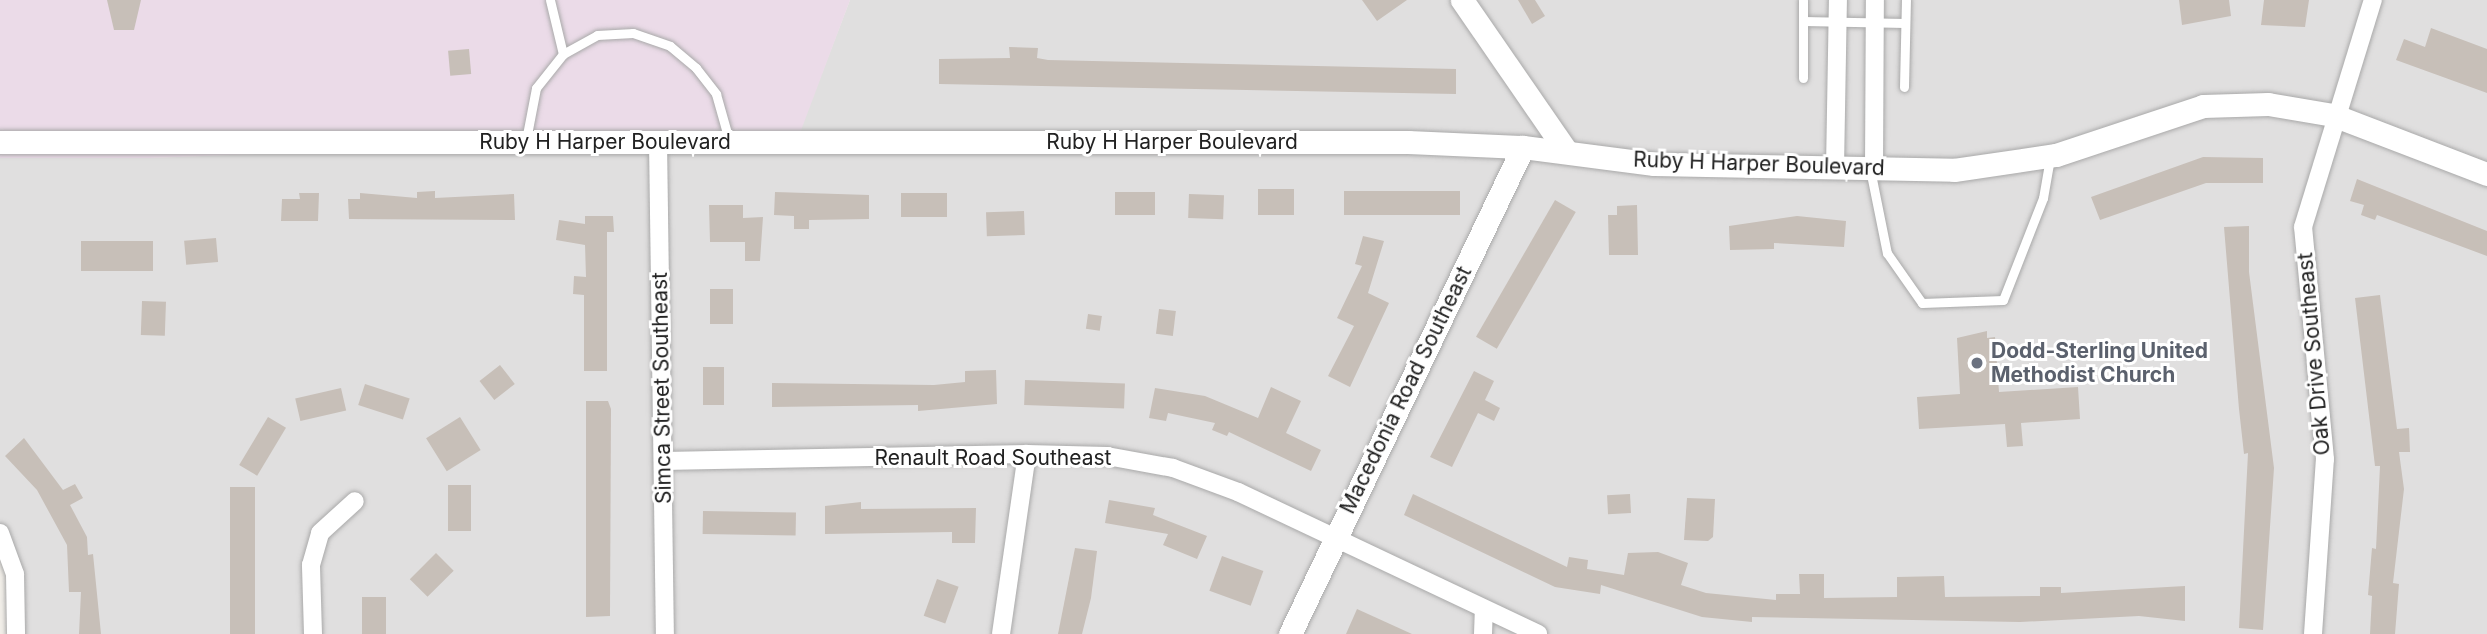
<!DOCTYPE html>
<html>
<head>
<meta charset="utf-8">
<style>
  body { margin:0 }
  #map { position:relative; width:2487px; height:634px; overflow:hidden; background:#f2efe9; font-family:Inter,sans-serif }
  div>[style] { position:absolute }
  [style*='--x'] { left:calc(var(--x)*1px); top:calc(var(--y)*1px); width:calc(var(--w)*1px); rotate:calc(var(--a)*1deg) }
  .residential>* { inset:0; background:#e0dfdf }
  .industrial>* { inset:0; background:#ebdbe8 }
  .building>* { inset:0; background:#c7bfb8; transform-origin:0 0 }
  .roads { filter:drop-shadow(0 0 2px #a9a9a9) drop-shadow(0 0 2px #a9a9a9) }
  .service>* { height:9px; margin:-4.5px; padding:0 4.5px; transform-origin:4.5px; border-radius:4.5px; background:#fff }
  .minor>* { height:18px; margin:-9px; padding:0 9px; transform-origin:9px; border-radius:9px; background:#fff }
  .tertiary>* { height:23px; margin:-11.5px; padding:0 11.5px; transform-origin:11.5px; border-radius:11.5px; background:#fff }
  .dots>* { width:19px; height:19px; translate:-50% -50%; box-sizing:border-box; border:4px solid #fff; border-radius:50% }
  span { translate:-50% -50%; white-space:nowrap; text-align:center; line-height:1.15; -webkit-text-stroke:6px #fff; paint-order:stroke }
  .street-label { font-size:21px; color:#222 }
  .worship-label { font-size:21px; color:#5b616d; font-weight:700 }
  .left { translate:0 -50%; text-align:left }
</style>
</head>
<body>
<div id="map">
  <div class="residential">
    <i style="clip-path:polygon(850px 0,2487px 0,2487px 634px,15px 634px,0 532px,0 158px,150px 158px,799px 133px)"></i>
  </div>
  <div class="industrial">
    <i style="clip-path:polygon(0 0,850px 0,800px 133px,150px 158px,0 158px)"></i>
  </div>
  <div class="building">
    <i style="clip-path:polygon(107px 0,141px 0,134px 30px,114px 30px)"></i>
    <i style="clip-path:polygon(1362px 0,1407px 0,1377px 21px)"></i>
    <i style="clip-path:polygon(1518px 0,1535px 0,1545px 16px,1532px 24px)"></i>
    <i style="clip-path:polygon(2179px 0,2229px 0,2231px 16px,2182px 25px)"></i>
    <i style="clip-path:polygon(2264px 0,2309px 0,2305px 27px,2261px 25px)"></i>
    <i style="clip-path:polygon(2431px 28px,2487px 49px,2487px 93px,2396px 60px,2404px 39px,2425px 47px)"></i>
    <i style="clip-path:polygon(1009px 47px,1038px 48px,1037px 58px,1048px 60px,1456px 69px,1456px 94px,939px 84px,939px 59px,1010px 58px)"></i>
    <i style="left:469px;top:49px;width:25px;height:21px;rotate:85deg"></i>
    <i style="clip-path:polygon(2203px 157px,2263px 158px,2263px 183px,2206px 183px,2100px 220px,2091px 197px)"></i>
    <i style="clip-path:polygon(2357px 179px,2487px 231px,2487px 256px,2377px 215px,2375px 220px,2361px 215px,2364px 205px,2350px 201px)"></i>
    <i style="left:1258px;top:189px;width:36px;height:26px"></i>
    <i style="clip-path:polygon(435px 191px,435px 198px,514px 194px,515px 220px,349px 219px,348px 199px,360px 199px,360px 193px,417px 198px,417px 192px)"></i>
    <i style="left:1344px;top:191px;width:116px;height:24px"></i>
    <i style="clip-path:polygon(775px 192px,869px 195px,869px 219px,809px 220px,809px 229px,794px 229px,794px 216px,774px 215px)"></i>
    <i style="left:1155px;top:192px;width:23px;height:40px;rotate:90deg"></i>
    <i style="clip-path:polygon(299px 193px,319px 193px,318px 221px,281px 221px,282px 199px,300px 199px)"></i>
    <i style="left:901px;top:193px;width:46px;height:24px"></i>
    <i style="left:1189px;top:194px;width:35px;height:24px;rotate:2deg"></i>
    <i style="left:1555px;top:200px;width:24px;height:158px;rotate:30deg"></i>
    <i style="clip-path:polygon(709px 205px,743px 205px,743px 218px,763px 217px,760px 261px,745px 261px,745px 242px,710px 242px)"></i>
    <i style="clip-path:polygon(1637px 205px,1638px 255px,1609px 255px,1608px 215px,1617px 215px,1617px 206px)"></i>
    <i style="left:1024px;top:211px;width:24px;height:38px;rotate:88deg"></i>
    <i style="clip-path:polygon(585px 216px,613px 216px,614px 232px,607px 232px,607px 371px,584px 371px,584px 295px,573px 294px,574px 276px,586px 277px,585px 245px,556px 240px,559px 220px,585px 224px)"></i>
    <i style="clip-path:polygon(1797px 216px,1846px 221px,1844px 247px,1774px 243px,1774px 249px,1730px 250px,1729px 226px)"></i>
    <i style="clip-path:polygon(2249px 226px,2249px 272px,2274px 468px,2263px 630px,2239px 628px,2248px 453px,2244px 454px,2239px 409px,2224px 227px)"></i>
    <i style="clip-path:polygon(1363px 236px,1384px 241px,1368px 293px,1389px 303px,1350px 387px,1328px 376px,1354px 326px,1337px 318px,1362px 266px,1355px 264px)"></i>
    <i style="left:216px;top:238px;width:24px;height:32px;rotate:85deg"></i>
    <i style="left:81px;top:241px;width:72px;height:30px"></i>
    <i style="left:710px;top:289px;width:23px;height:35px"></i>
    <i style="clip-path:polygon(2380px 295px,2397px 429px,2409px 428px,2410px 452px,2399px 452px,2404px 489px,2393px 583px,2399px 584px,2395px 634px,2370px 634px,2372px 596px,2368px 595px,2372px 548px,2376px 549px,2380px 466px,2375px 466px,2355px 298px)"></i>
    <i style="left:142px;top:301px;width:24px;height:34px;rotate:2deg"></i>
    <i style="left:1159px;top:309px;width:17px;height:25px;rotate:7deg"></i>
    <i style="left:1088px;top:314px;width:14px;height:15px;rotate:8deg"></i>
    <i style="clip-path:polygon(1987px 331px,1987px 338px,1995px 337px,1999px 392px,2078px 387px,2080px 419px,2021px 423px,2023px 446px,2007px 447px,2005px 424px,1919px 429px,1917px 397px,1960px 394px,1957px 338px)"></i>
    <i style="left:500px;top:365px;width:24px;height:26px;rotate:52deg"></i>
    <i style="left:703px;top:367px;width:21px;height:38px"></i>
    <i style="clip-path:polygon(996px 370px,997px 404px,918px 411px,918px 405px,772px 407px,772px 383px,934px 385px,965px 382px,965px 371px)"></i>
    <i style="clip-path:polygon(1474px 371px,1494px 381px,1485px 400px,1500px 408px,1494px 421px,1478px 413px,1452px 467px,1430px 457px)"></i>
    <i style="left:1025px;top:380px;width:100px;height:25px;rotate:2deg"></i>
    <i style="left:365px;top:384px;width:47px;height:22px;rotate:18deg"></i>
    <i style="clip-path:polygon(1271px 387px,1301px 401px,1286px 433px,1321px 450px,1311px 471px,1229px 432px,1227px 436px,1212px 430px,1215px 423px,1168px 413px,1166px 421px,1149px 418px,1155px 388px,1205px 396px,1258px 418px)"></i>
    <i style="left:341px;top:388px;width:23px;height:47px;rotate:77deg"></i>
    <i style="clip-path:polygon(586px 401px,608px 401px,611px 409px,610px 616px,586px 617px)"></i>
    <i style="left:268px;top:417px;width:21px;height:56px;rotate:31deg"></i>
    <i style="left:460px;top:417px;width:39px;height:40px;rotate:58deg"></i>
    <i style="clip-path:polygon(24px 438px,63px 490px,75px 484px,83px 498px,70px 505px,87px 537px,88px 555px,93px 554px,101px 634px,79px 634px,81px 592px,69px 592px,67px 545px,37px 490px,5px 456px)"></i>
    <i style="left:448px;top:485px;width:23px;height:46px"></i>
    <i style="left:230px;top:487px;width:25px;height:147px"></i>
    <i style="clip-path:polygon(1413px 494px,1567px 567px,1569px 557px,1588px 560px,1587px 569px,1624px 575px,1628px 553px,1658px 552px,1688px 563px,1681px 585px,1706px 593px,1776px 600px,1776px 594px,1800px 594px,1799px 574px,1824px 574px,1824px 598px,1897px 597px,1897px 577px,1944px 576px,1945px 597px,2040px 596px,2040px 587px,2061px 587px,2061px 593px,2185px 586px,2185px 621px,2139px 616px,2020px 622px,1752px 617px,1752px 622px,1702px 617px,1601px 585px,1600px 594px,1555px 587px,1404px 515px)"></i>
    <i style="left:1630px;top:494px;width:19px;height:23px;rotate:87deg"></i>
    <i style="clip-path:polygon(1687px 498px,1715px 499px,1713px 537px,1708px 541px,1684px 540px)"></i>
    <i style="clip-path:polygon(1109px 500px,1155px 508px,1153px 515px,1207px 536px,1197px 559px,1163px 545px,1168px 534px,1105px 523px)"></i>
    <i style="clip-path:polygon(861px 502px,861px 509px,976px 508px,975px 543px,952px 543px,952px 532px,825px 534px,825px 506px)"></i>
    <i style="left:703px;top:511px;width:93px;height:23px;rotate:1deg"></i>
    <i style="clip-path:polygon(1075px 548px,1097px 551px,1091px 598px,1082px 634px,1058px 634px)"></i>
    <i style="left:436px;top:553px;width:25px;height:37px;rotate:45deg"></i>
    <i style="left:1222px;top:556px;width:44px;height:37px;rotate:20deg"></i>
    <i style="left:937px;top:579px;width:23px;height:39px;rotate:20deg"></i>
    <i style="left:362px;top:597px;width:24px;height:37px"></i>
    <i style="clip-path:polygon(1357px 609px,1412px 634px,1346px 634px)"></i>
  </div>
  <div class="roads">
    <div class="service">
      <i style="--x:550;--y:0;--w:56;--a:76.5"></i>
      <i style="--x:1803;--y:21;--w:102;--a:1.1"></i>
      <i style="--x:1803;--y:78;--w:78;--a:-90"></i>
      <i style="--x:1904;--y:87;--w:87;--a:-88.7"></i>
      <i style="--x:526;--y:140;--w:53;--a:-79.1"></i>
      <i style="--x:536;--y:88;--w:43;--a:-51.5"></i>
      <i style="--x:563;--y:54;--w:39;--a:-29"></i>
      <i style="--x:597;--y:35;--w:36;--a:-3"></i>
      <i style="--x:633;--y:33;--w:39;--a:19"></i>
      <i style="--x:670;--y:46;--w:34;--a:40"></i>
      <i style="--x:696;--y:68;--w:33;--a:52"></i>
      <i style="--x:716;--y:94;--w:48;--a:74.2"></i>
      <i style="--x:1870;--y:169;--w:86;--a:78.6"></i>
      <i style="--x:1887;--y:253;--w:61;--a:55"></i>
      <i style="--x:1922;--y:303;--w:81;--a:-2.1"></i>
      <i style="--x:2003;--y:300;--w:110;--a:-68.6"></i>
      <i style="--x:2043;--y:198;--w:41;--a:-80.1"></i>
    </div>
    <div class="minor">
      <i style="--x:658;--y:141;--w:493;--a:89.2"></i>
      <i style="--x:1835;--y:168;--w:168;--a:-89"></i>
      <i style="--x:1874;--y:169;--w:169;--a:-89.7"></i>
      <i style="--x:663;--y:461;--w:364;--a:-1.1"></i>
      <i style="--x:1027;--y:454;--w:80;--a:1.4"></i>
      <i style="--x:1107;--y:456;--w:67;--a:10.3"></i>
      <i style="--x:1173;--y:468;--w:69;--a:20.3"></i>
      <i style="--x:1238;--y:492;--w:332;--a:25.3"></i>
      <i style="--x:0;--y:533;--w:44;--a:69.9"></i>
      <i style="--x:15;--y:574;--w:60;--a:89"></i>
      <i style="--x:313;--y:634;--w:69;--a:-91.7"></i>
      <i style="--x:311;--y:565;--w:33;--a:-74"></i>
      <i style="--x:320;--y:533;--w:47;--a:-42.4"></i>
      <i style="--x:1001;--y:634;--w:182;--a:-81.8"></i>
      <i style="--x:1483;--y:634;--w:24;--a:-88"></i>
      <i style="--x:2313;--y:634;--w:175;--a:-86.1"></i>
      <i style="--x:2325;--y:459;--w:233;--a:-95.4"></i>
      <i style="--x:2303;--y:227;--w:238;--a:-72.9"></i>
    </div>
    <div class="tertiary">
      <i style="--x:1462;--y:0;--w:183;--a:55.4"></i>
      <i style="--x:0;--y:142;--w:1408;--a:0"></i>
      <i style="--x:1408;--y:142;--w:115;--a:2.5"></i>
      <i style="--x:1523;--y:147;--w:132;--a:7.4"></i>
      <i style="--x:1654;--y:164;--w:300;--a:1.1"></i>
      <i style="--x:1954;--y:170;--w:103;--a:-8.4"></i>
      <i style="--x:2056;--y:155;--w:155;--a:-18.4"></i>
      <i style="--x:2203;--y:106;--w:65;--a:-1.8"></i>
      <i style="--x:2268;--y:104;--w:66;--a:9.6"></i>
      <i style="--x:2333;--y:115;--w:165;--a:21"></i>
      <i style="--x:1290;--y:634;--w:540;--a:-64.43"></i>
    </div>
  </div>
  <div class="dots">
    <i style="left:1977px;top:363px;background:#6b7280"></i>
  </div>
  <div class="street-label">
    <span style="left:605px;top:142px">Ruby H Harper Boulevard</span>
    <span style="left:1172px;top:142px">Ruby H Harper Boulevard</span>
    <span style="left:1759px;top:164px;rotate:2deg">Ruby H Harper Boulevard</span>
    <span style="left:2314px;top:354px;rotate:-95deg">Oak Drive Southeast</span>
    <span style="left:662px;top:388px;rotate:-91deg">Simca Street Southeast</span>
    <span style="left:1406px;top:390px;rotate:-64deg">Macedonia Road Southeast</span>
    <span style="left:993px;top:458px">Renault Road Southeast</span>
  </div>
  <div class="worship-label">
    <span class="left" style="left:1991px;top:363px">Dodd-Sterling United<br>Methodist Church</span>
  </div>
</div>
</body>
</html>
